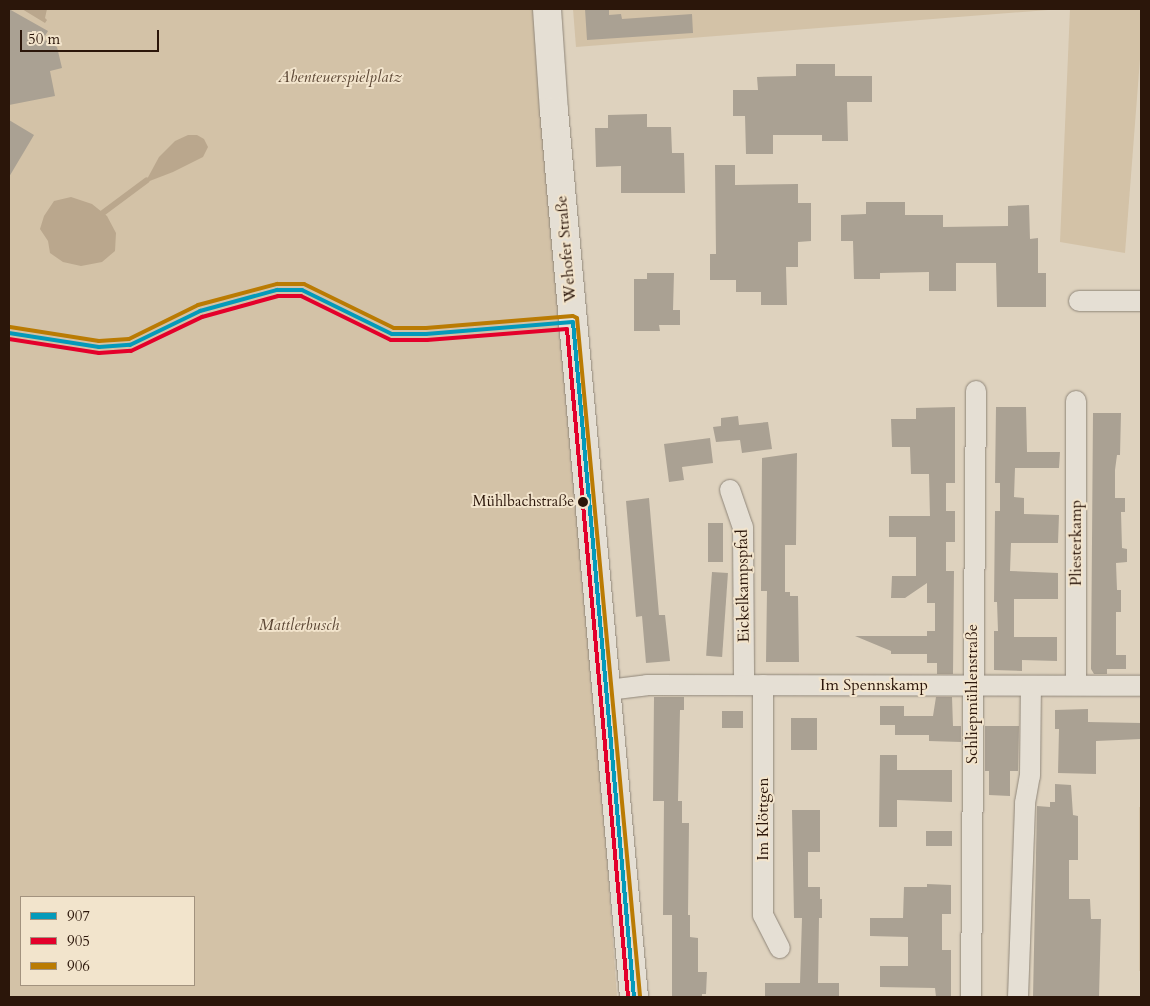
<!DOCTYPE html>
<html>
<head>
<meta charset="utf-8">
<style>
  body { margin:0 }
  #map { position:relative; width:1150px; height:1006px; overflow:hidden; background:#ded2be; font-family:Cardo,serif }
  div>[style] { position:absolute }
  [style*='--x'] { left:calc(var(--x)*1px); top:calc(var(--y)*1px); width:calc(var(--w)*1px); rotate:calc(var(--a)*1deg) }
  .green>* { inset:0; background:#d3c2a7; transform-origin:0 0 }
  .water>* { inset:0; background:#baa78d }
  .stream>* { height:5.5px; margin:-2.75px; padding:0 2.75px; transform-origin:2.75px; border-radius:2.75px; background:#baa78d }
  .building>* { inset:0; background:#aaa193; transform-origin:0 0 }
  .roads { filter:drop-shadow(0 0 1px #8f8679) drop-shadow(0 0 1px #8f8679) }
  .street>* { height:20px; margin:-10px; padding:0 10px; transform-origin:10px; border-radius:10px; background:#e5dfd4 }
  .secondary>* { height:28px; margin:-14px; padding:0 14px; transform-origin:14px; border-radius:14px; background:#e5dfd4 }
  .bus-1>* { height:4px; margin:-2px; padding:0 2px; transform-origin:2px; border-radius:2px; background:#049aba }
  .bus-2>* { height:4px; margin:-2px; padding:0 2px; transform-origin:2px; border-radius:2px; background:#e4002b }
  .bus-3>* { height:4px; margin:-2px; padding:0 2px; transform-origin:2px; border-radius:2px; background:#ba7b03 }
  .dots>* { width:14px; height:14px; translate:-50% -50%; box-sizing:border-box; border:2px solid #f2e4cc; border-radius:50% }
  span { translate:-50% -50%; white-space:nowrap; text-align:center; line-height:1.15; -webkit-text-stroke:4px #f2e4cc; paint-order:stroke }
  .bus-label { font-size:15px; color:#2b160a }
  .right { translate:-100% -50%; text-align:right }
  .park-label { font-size:16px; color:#5b4634; font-style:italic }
  .street-label { font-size:16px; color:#2b160a }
  .frame { position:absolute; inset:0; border:10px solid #2b160a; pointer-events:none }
  .legend { position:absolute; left:20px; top:896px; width:175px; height:90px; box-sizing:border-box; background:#f2e4cc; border:1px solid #a2927e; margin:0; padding:6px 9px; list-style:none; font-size:15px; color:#2b160a }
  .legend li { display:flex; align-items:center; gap:10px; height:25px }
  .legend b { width:25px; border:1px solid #a2927e }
  .scale { position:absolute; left:20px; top:30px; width:139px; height:22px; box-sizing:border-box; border:2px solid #2b160a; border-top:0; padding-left:6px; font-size:15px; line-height:18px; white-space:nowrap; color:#2b160a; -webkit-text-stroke:4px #f2e4cc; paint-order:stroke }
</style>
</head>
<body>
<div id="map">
  <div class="green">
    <i style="clip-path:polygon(evenodd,9px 9px,542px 9px,563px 245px,617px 997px,9px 997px,9px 9px,21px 897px,194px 897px,194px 985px,21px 985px,21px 897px)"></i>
    <i style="clip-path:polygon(573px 9px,1061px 9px,576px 47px)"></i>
    <i style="clip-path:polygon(1070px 9px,1141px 9px,1141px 46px,1125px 253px,1060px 242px)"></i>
    <i style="left:1139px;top:807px;width:2px;height:164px"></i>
  </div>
  <div class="water">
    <i style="clip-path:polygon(22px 9px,47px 9px,45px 18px,47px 20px,45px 23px)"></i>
    <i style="clip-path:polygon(188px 135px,197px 135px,204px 139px,208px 147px,203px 157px,173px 172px,147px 182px,146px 181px,159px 157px,175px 141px)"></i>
    <i style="clip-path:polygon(71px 197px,92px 204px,107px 216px,116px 233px,115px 251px,102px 262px,81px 266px,63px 262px,50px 253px,48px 241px,40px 229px,44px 216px,54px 201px)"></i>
  </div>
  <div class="stream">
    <i style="--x:103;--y:213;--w:54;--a:-36.7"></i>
  </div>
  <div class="building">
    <i style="clip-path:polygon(9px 9px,48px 31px,43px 39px,57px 47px,62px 68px,50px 71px,55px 96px,9px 105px)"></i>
    <i style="clip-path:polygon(585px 9px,609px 9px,609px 15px,621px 14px,622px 19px,692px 14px,693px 33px,587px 40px)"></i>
    <i style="clip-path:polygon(796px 64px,835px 64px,835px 76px,872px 76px,872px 102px,847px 102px,848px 141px,822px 141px,822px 135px,773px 135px,773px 154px,746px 154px,745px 116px,733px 116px,733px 90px,758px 90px,757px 77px,796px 76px)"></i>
    <i style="clip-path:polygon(647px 114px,647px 127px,671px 127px,672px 153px,684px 153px,685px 193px,621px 193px,621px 166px,596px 167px,595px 128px,608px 128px,608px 115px)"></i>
    <i style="clip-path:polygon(9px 120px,34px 135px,9px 177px)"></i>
    <i style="clip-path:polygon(715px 165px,735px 165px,735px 185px,798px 184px,798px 203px,811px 203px,811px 241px,798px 242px,798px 267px,786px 267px,787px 305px,761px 305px,761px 292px,736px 292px,736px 280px,710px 280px,710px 254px,716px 254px)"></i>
    <i style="clip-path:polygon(866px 202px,905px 202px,905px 215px,943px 215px,943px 227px,1008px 226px,1008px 206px,1029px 205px,1030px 239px,1038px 238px,1038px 273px,1046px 273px,1046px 307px,997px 307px,996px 263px,956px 263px,956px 291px,929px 291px,929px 272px,880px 273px,880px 279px,854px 279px,853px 241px,841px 241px,841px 215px,866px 214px)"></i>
    <i style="clip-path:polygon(647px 273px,674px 273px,673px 310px,680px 310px,680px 325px,659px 325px,660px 331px,634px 331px,634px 279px,647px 279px)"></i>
    <i style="clip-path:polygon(955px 407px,955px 483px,946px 483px,946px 511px,955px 511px,955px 542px,946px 542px,946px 571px,954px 571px,953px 674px,937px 674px,937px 663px,927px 663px,927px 654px,891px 654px,891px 651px,855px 636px,927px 636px,927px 631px,935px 631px,935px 603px,927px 603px,927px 583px,905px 598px,891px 598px,892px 576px,916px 576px,916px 537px,889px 537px,889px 516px,930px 516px,929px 474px,911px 474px,910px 447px,892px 447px,891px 419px,916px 419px,916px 408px)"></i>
    <i style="clip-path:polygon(996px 407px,1026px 407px,1027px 452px,1060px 452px,1059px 468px,1015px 468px,1014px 497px,1024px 498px,1024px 514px,1059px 515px,1058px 543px,1011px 543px,1010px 571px,1058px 573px,1058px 599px,1014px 599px,1014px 637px,1057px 637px,1057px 661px,1022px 660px,1022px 671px,994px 670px,994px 631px,998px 631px,997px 602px,994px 602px,995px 511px,1000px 511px,1000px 483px,995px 483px)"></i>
    <i style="clip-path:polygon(1093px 413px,1121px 413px,1120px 455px,1117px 455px,1115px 470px,1115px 498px,1125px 498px,1125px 512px,1121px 512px,1122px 548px,1127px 549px,1127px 562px,1116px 563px,1117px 590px,1121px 590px,1121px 612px,1116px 612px,1116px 655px,1126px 655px,1126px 669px,1107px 669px,1107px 674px,1094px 674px,1091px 669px)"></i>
    <i style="clip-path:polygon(738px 416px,739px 425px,768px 422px,772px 449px,742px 453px,740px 440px,716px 442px,713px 427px,721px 426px,721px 418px)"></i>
    <i style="clip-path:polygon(710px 438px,713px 463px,682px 467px,684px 480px,669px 482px,664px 444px)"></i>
    <i style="clip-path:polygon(797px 453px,796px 545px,785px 545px,785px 592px,790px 592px,790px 596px,798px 596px,799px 662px,766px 662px,767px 591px,761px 591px,762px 458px)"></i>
    <i style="clip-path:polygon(649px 498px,659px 615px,665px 615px,670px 661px,646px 663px,642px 616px,636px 617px,626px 501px)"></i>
    <i style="left:708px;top:523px;width:15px;height:39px"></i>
    <i style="left:712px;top:572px;width:16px;height:84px;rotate:4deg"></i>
    <i style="clip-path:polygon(654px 697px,684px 697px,684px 710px,680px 710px,678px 801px,682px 801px,682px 823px,689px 823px,688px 915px,690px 915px,690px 937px,698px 938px,698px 972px,707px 972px,706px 994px,702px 994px,702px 997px,672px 997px,672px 915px,663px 915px,664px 801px,653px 801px)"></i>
    <i style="clip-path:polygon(936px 697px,952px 697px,953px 726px,961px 726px,961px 742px,929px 741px,929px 735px,895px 735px,895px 725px,880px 725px,880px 706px,904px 706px,904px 716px,933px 716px)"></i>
    <i style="clip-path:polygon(1088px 709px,1088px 722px,1141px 723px,1141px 739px,1096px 741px,1096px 774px,1058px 773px,1059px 729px,1055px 729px,1055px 710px)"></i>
    <i style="left:722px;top:711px;width:21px;height:17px"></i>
    <i style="left:791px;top:718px;width:26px;height:32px"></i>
    <i style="clip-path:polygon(985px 726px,1019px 726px,1018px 771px,1010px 771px,1010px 796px,989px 795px,989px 771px,985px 771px)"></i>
    <i style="clip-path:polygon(880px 755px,897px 755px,897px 770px,952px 770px,952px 802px,897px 800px,897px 827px,879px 827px)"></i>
    <i style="clip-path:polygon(1055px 784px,1071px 785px,1073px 815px,1078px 816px,1078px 860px,1069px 860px,1069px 899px,1090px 899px,1091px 919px,1101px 919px,1099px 997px,1033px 997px,1037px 806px,1050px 807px,1050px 802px,1055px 802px)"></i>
    <i style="clip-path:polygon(792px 810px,820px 810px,820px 852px,808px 852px,808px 887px,820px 887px,820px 899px,822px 899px,822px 918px,819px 918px,818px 983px,839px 983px,839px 997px,765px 997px,765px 983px,800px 983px,802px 918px,794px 918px)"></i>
    <i style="left:926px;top:831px;width:26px;height:15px"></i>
    <i style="clip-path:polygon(927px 884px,951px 885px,951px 914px,942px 914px,942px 950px,951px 950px,951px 997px,936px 997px,935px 988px,880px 987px,880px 966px,908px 966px,908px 937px,870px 936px,870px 918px,903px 918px,904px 887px,927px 887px)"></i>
  </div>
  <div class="roads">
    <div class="street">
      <i style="--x:1079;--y:301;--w:62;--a:0"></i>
      <i style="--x:730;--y:490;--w:39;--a:71"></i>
      <i style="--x:743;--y:527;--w:158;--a:89.6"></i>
      <i style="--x:763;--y:685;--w:230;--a:90"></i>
      <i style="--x:763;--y:915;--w:37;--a:63"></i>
      <i style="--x:1076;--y:685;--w:284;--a:-90"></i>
      <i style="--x:608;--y:690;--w:39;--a:-7"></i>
      <i style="--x:647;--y:685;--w:494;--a:0.1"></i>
      <i style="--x:971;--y:997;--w:606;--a:-89.53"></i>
      <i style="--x:1018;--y:997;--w:194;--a:-87.9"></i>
      <i style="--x:1025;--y:803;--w:27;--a:-80"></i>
      <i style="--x:1030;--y:776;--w:90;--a:-89.4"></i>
    </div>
    <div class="secondary">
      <i style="--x:547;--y:9;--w:102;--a:86.1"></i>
      <i style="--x:554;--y:111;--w:890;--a:84.84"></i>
    </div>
  </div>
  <div class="bus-1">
    <i style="--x:573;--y:322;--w:678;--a:84.84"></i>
    <i style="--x:9;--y:333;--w:91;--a:8.8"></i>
    <i style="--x:99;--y:347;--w:31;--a:-4"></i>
    <i style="--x:130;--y:345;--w:78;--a:-25.9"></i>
    <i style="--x:200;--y:311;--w:80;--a:-15.3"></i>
    <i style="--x:277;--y:290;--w:25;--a:0"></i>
    <i style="--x:302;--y:290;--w:100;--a:26.1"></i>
    <i style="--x:392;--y:334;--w:34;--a:0"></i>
    <i style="--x:426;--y:334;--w:147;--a:-4.7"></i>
  </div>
  <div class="bus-2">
    <i style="--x:9;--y:339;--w:91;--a:8.8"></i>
    <i style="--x:99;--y:353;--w:32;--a:-4"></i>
    <i style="--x:131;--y:351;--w:79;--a:-25.6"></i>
    <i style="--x:202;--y:317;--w:79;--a:-15.4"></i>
    <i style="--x:278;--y:296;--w:23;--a:0"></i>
    <i style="--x:301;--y:296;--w:100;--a:26.1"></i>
    <i style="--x:391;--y:340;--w:36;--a:0"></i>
    <i style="--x:427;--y:340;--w:140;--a:-4.5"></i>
    <i style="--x:567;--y:329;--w:671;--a:84.78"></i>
  </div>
  <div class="bus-3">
    <i style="--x:10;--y:327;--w:90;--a:8.9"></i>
    <i style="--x:99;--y:341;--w:30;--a:-4"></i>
    <i style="--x:129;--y:339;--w:77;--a:-26.2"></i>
    <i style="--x:198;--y:305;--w:82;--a:-14.9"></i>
    <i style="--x:277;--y:284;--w:27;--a:0"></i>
    <i style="--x:304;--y:284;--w:100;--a:26.1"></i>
    <i style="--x:394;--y:328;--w:32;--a:0"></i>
    <i style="--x:426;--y:328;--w:147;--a:-4.7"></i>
    <i style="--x:573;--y:316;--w:4;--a:27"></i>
    <i style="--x:577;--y:318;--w:681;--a:84.69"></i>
  </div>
  <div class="dots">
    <i style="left:583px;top:502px;background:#2b160a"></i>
  </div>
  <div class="bus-label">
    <span class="right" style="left:574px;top:502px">Mühlbachstraße</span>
  </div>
  <div class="park-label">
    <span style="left:340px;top:77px">Abenteuerspielplatz</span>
    <span style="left:299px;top:625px">Mattlerbusch</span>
  </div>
  <div class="street-label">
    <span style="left:566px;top:249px;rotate:-95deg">Wehofer Straße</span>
    <span style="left:1076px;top:543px;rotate:-90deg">Pliesterkamp</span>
    <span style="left:743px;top:586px;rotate:-91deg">Eickelkampspfad</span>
    <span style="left:874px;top:685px">Im Spennskamp</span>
    <span style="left:972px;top:694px;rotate:-90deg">Schliepmühlenstraße</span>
    <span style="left:763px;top:819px;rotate:-90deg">Im Klöttgen</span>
  </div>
  <div class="frame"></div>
  <ul class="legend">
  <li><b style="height:6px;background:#049aba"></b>907</li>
  <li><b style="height:6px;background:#e4002b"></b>905</li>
  <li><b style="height:6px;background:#ba7b03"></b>906</li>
  </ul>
  <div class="scale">50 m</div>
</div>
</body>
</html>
